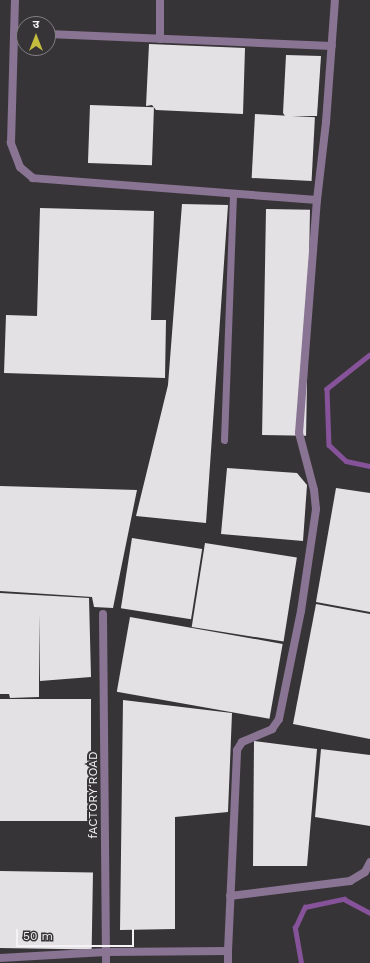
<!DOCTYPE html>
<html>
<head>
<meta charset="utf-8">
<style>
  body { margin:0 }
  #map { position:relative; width:370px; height:963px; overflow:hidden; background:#373437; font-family:"Work Sans","Noto Sans Devanagari",sans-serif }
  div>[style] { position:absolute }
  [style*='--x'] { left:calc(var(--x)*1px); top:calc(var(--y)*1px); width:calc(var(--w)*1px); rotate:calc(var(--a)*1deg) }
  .stream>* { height:4.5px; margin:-2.25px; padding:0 2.25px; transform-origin:2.25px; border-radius:2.25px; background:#86539a }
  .building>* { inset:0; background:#e4e1e5; transform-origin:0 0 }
  .lane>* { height:7px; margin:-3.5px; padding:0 3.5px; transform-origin:3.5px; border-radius:3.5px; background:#8a7493 }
  .street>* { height:8px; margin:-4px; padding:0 4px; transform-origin:4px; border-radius:4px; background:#8a7493 }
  span { translate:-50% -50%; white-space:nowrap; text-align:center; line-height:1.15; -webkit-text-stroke:4px #373437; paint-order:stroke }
  .street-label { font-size:12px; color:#f4f2f4 }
  .north { position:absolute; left:16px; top:16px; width:40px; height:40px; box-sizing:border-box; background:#373437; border:1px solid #838083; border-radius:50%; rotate:0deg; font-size:11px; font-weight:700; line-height:16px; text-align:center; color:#f4f2f4 }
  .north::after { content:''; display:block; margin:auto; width:14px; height:18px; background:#c4bd3e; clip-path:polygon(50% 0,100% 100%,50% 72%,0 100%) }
  .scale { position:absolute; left:16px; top:929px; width:118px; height:18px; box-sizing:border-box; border:2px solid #f4f2f4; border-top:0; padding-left:5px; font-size:12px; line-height:14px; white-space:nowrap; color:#f4f2f4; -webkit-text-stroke:3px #373437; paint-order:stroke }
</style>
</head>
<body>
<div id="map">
  <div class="stream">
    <i style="--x:370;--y:355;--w:55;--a:141.7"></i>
    <i style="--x:327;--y:389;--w:56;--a:88"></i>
    <i style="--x:329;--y:445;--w:23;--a:43"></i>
    <i style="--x:346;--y:461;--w:25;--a:12"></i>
    <i style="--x:301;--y:963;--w:36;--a:-100"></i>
    <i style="--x:295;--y:928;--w:23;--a:-65"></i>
    <i style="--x:305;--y:907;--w:40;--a:-12"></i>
    <i style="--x:344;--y:899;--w:30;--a:28"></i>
  </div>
  <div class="building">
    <i style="clip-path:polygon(149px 44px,245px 48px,243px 114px,156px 110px,152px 105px,146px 106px)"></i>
    <i style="clip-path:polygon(286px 55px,321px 56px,317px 116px,285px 116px,283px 113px)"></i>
    <i style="left:90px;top:105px;width:64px;height:58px;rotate:2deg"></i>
    <i style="left:255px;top:114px;width:60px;height:64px;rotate:3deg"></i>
    <i style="clip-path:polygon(182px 204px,228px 205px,206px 523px,136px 516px,168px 385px)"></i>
    <i style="clip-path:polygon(40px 208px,154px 211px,151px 320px,166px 320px,165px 378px,4px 373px,6px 315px,37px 316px)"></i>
    <i style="left:266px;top:209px;width:44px;height:226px;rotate:1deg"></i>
    <i style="clip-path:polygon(227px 468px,297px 473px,307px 485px,303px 541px,221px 534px)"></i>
    <i style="clip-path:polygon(0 486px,137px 490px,113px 608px,94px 607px,92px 597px,0 591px)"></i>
    <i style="clip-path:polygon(336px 488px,370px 493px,370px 612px,316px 602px)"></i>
    <i style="left:132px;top:538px;width:71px;height:71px;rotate:9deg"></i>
    <i style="left:205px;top:543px;width:93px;height:85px;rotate:9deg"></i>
    <i style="clip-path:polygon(0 593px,89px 598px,91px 677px,40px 681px,39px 613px,39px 697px,10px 698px,9px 694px,0 694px)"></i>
    <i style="clip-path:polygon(316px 604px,370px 614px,370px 739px,293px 724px)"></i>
    <i style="left:130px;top:617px;width:155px;height:76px;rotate:10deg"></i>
    <i style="left:91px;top:699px;width:122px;height:91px;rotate:90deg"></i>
    <i style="clip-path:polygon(123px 700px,232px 713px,228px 812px,175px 817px,175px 929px,120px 930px)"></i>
    <i style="clip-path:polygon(254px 741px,317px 749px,307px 866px,253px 866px)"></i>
    <i style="clip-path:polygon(321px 749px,370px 755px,370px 826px,315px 817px)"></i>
    <i style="left:0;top:871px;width:93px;height:77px;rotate:1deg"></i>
  </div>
  <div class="lane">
    <i style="--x:224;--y:440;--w:247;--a:-87.9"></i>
  </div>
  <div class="street">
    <i style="--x:160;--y:0;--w:39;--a:90"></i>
    <i style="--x:14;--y:33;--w:10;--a:6"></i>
    <i style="--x:48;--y:34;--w:284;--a:2.4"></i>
    <i style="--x:317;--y:200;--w:79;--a:-83.4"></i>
    <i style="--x:326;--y:122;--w:122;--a:-85.8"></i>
    <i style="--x:103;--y:614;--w:349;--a:89.5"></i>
    <i style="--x:230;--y:896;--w:121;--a:-7.1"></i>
    <i style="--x:350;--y:881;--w:17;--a:-31"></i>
    <i style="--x:365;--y:872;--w:11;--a:-63"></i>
    <i style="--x:228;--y:951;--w:12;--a:90"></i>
    <i style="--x:0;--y:958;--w:106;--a:-3.2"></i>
    <i style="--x:106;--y:952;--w:122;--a:-0.5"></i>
    <i style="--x:228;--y:951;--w:201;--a:-87.4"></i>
    <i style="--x:237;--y:750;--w:9;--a:-58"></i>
    <i style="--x:242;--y:742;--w:33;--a:-23"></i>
    <i style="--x:272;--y:729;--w:12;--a:-55"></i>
    <i style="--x:279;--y:719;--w:110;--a:-78.5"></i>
    <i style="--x:301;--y:611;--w:103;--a:-81.6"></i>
    <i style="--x:316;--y:509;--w:19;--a:-96"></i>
    <i style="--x:314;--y:490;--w:59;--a:-104.7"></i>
    <i style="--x:299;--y:433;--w:234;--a:-85.6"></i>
    <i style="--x:317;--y:200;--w:285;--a:-175.6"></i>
    <i style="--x:33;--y:178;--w:17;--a:-140"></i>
    <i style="--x:20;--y:167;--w:26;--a:-111"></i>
    <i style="--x:11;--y:143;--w:143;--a:-88.4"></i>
  </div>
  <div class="street-label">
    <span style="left:94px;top:795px;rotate:-90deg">fACTORY ROAD</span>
  </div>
  <div class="north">उ</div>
  <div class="scale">50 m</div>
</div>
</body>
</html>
